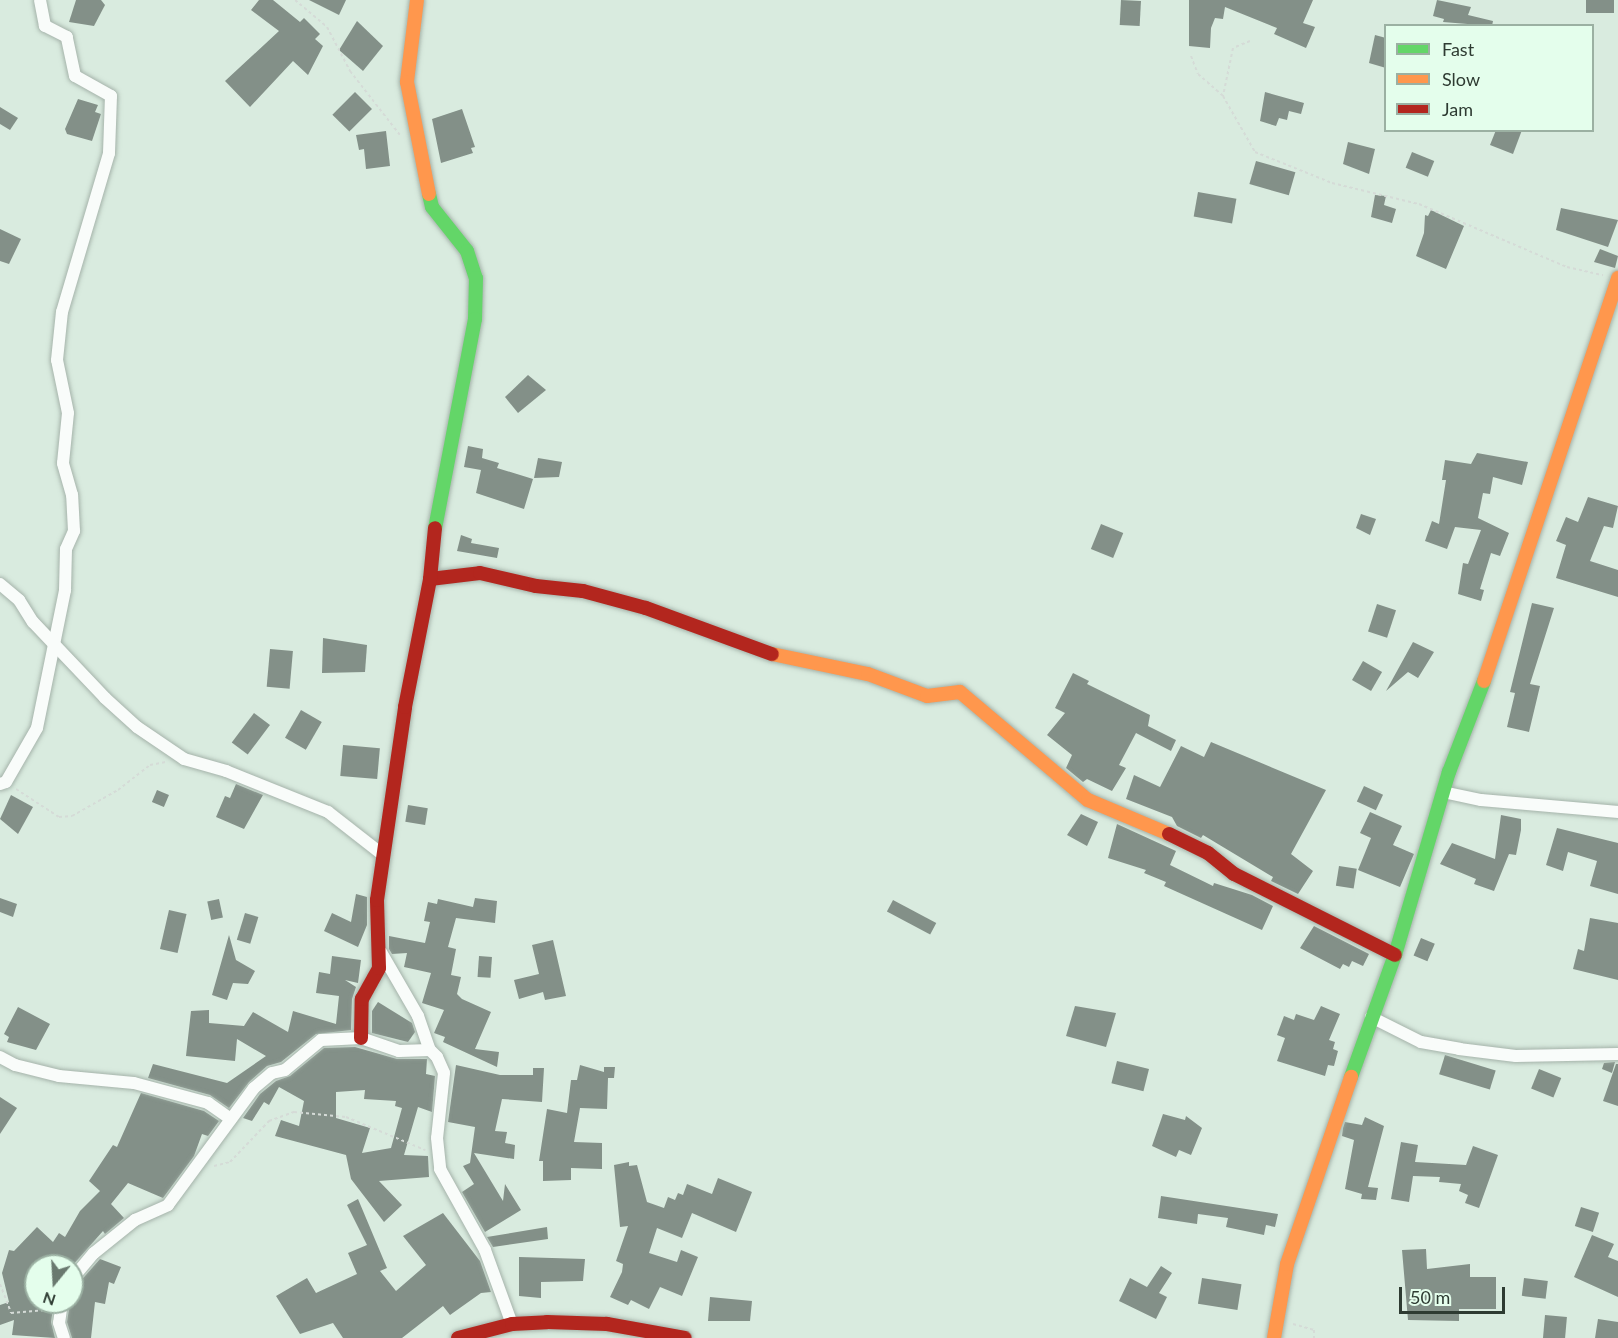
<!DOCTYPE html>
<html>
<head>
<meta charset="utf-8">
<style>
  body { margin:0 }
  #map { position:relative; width:1618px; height:1338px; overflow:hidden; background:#d9ebdf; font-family:Lato,sans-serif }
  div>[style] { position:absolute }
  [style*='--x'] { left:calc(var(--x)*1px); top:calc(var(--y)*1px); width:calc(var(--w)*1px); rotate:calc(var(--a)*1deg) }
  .building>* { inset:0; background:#839088; transform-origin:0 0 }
  .path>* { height:2px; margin-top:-1px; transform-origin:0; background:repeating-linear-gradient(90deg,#d5dbd7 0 3px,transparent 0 6px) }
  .roads { filter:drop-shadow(0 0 2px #a5b3aa) drop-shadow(0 0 2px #a5b3aa) }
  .street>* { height:12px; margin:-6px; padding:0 6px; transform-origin:6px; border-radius:6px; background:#f9fcfa }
  .fast>* { height:14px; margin:-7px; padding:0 7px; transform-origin:7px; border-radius:7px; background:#63d668 }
  .slow>* { height:14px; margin:-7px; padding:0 7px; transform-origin:7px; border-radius:7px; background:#ff974d }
  .jam>* { height:14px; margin:-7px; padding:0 7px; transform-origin:7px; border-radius:7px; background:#b3261e }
  span { translate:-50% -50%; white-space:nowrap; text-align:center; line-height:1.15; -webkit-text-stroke:6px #e4feec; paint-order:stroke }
  .legend { position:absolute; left:1384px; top:24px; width:210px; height:108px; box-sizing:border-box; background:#e4feec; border:2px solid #9bb0a2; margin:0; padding:8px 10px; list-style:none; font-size:18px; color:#2e3b32 }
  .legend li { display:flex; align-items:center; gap:12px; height:30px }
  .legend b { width:30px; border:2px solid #9bb0a2 }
  .north { position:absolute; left:24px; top:1254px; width:60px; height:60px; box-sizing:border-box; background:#e4feec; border:2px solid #9bb0a2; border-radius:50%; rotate:198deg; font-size:16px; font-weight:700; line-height:24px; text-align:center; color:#2e3b32 }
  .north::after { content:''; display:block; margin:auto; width:21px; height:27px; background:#6a796f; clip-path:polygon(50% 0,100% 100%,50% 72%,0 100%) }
  .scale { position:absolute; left:1399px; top:1287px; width:106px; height:27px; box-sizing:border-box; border:3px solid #2e3b32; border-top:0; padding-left:8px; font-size:18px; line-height:21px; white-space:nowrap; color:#2e3b32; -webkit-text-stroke:4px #e4feec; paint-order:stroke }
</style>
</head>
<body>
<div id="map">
  <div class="building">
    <i style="clip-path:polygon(76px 0,101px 0,105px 5px,94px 26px,69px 22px)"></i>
    <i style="clip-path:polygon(259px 0,273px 0,300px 22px,304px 18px,320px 34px,315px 39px,323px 46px,308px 75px,293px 61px,250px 107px,225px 81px,279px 31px,251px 10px)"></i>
    <i style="clip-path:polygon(309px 0,346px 0,339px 15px)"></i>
    <i style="left:1121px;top:0;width:20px;height:25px;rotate:3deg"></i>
    <i style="clip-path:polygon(1189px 0,1313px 0,1303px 23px,1315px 27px,1306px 48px,1274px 34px,1277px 28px,1225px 7px,1223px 19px,1215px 18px,1211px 28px,1210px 48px,1189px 46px)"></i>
    <i style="clip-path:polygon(1437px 0,1471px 7px,1468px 15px,1493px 21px,1492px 26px,1443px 22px,1444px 19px,1433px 16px)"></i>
    <i style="left:1586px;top:0;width:28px;height:13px"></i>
    <i style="clip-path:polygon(357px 21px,383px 46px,363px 71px,339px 50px)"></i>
    <i style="clip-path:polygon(1375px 35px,1386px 38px,1386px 68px,1369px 63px)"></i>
    <i style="left:355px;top:92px;width:24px;height:32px;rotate:45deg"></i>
    <i style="clip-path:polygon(1265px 92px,1304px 103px,1301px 114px,1289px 111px,1287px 120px,1279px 118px,1276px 126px,1260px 121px)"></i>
    <i style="clip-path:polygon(78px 99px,98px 105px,95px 112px,101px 114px,92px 141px,67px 134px,65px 129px)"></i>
    <i style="clip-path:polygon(0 107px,18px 118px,10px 130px,0 124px)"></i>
    <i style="clip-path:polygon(462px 109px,475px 147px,471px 148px,473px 153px,441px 163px,432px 119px)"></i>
    <i style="clip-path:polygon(1496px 130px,1522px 130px,1513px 154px,1490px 145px)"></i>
    <i style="clip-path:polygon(386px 131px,390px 166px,366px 169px,364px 149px,359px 150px,356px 135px)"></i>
    <i style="clip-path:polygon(1348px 142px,1375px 149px,1369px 174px,1343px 164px)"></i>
    <i style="left:1412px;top:152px;width:24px;height:17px;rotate:22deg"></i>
    <i style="left:1256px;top:161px;width:41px;height:24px;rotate:16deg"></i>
    <i style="left:1198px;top:192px;width:39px;height:25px;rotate:10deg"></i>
    <i style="clip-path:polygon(1375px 195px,1386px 196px,1384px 205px,1396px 209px,1392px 223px,1371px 217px)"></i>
    <i style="clip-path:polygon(1561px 208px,1618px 220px,1608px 247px,1556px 230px)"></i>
    <i style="clip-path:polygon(1431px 210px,1464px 226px,1446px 269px,1416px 256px,1424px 233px,1425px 215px,1428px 216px)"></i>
    <i style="clip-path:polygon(0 229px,21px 239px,9px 264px,0 261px)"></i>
    <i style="clip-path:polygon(1600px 249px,1618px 256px,1615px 268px,1594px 262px)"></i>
    <i style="clip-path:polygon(528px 375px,546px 390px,518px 413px,505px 397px)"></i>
    <i style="clip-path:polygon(468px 446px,483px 449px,482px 458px,499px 463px,497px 468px,533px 479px,524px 509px,476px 493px,481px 470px,464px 467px)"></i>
    <i style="clip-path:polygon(1477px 453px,1528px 462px,1522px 485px,1493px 477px,1490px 494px,1483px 493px,1478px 518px,1509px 533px,1500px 556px,1491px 553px,1480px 589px,1484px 590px,1481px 601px,1458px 594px,1463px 563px,1468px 564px,1481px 530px,1455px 527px,1447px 549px,1425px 541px,1432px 521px,1439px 524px,1446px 480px,1442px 480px,1445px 460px,1471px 464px)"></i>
    <i style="clip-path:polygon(538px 458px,562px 462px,559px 477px,534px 478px)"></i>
    <i style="clip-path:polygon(1588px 497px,1618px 506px,1613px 528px,1604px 526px,1590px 561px,1618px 570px,1618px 597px,1556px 578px,1566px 545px,1556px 541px,1566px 517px,1578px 522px)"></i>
    <i style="clip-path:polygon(1361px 514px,1376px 519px,1370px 535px,1356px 528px)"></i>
    <i style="left:1101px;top:524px;width:24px;height:27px;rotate:22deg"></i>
    <i style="clip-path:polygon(461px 535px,472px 539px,471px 543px,499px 548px,497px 558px,457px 551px)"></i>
    <i style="clip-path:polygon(1532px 603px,1554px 608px,1530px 684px,1540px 686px,1529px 732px,1507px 727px,1515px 693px,1510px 692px)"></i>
    <i style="left:1377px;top:604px;width:20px;height:29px;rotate:18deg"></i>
    <i style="clip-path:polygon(323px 638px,367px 645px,365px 672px,322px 673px)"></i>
    <i style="clip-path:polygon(1413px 642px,1434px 652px,1418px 678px,1408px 672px,1386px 691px)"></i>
    <i style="left:270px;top:649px;width:23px;height:38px;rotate:5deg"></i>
    <i style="left:1363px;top:661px;width:22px;height:22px;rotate:30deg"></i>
    <i style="clip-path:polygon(1073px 673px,1089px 681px,1087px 684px,1150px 715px,1148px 726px,1176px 740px,1171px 751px,1136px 733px,1119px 765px,1126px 768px,1112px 791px,1087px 779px,1083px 782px,1066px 768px,1072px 755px,1047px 735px,1065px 713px,1055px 708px)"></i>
    <i style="left:301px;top:710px;width:24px;height:32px;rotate:30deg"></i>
    <i style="left:254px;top:713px;width:20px;height:37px;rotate:37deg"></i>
    <i style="clip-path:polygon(1211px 742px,1326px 790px,1291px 854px,1313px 871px,1298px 894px,1271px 881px,1273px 877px,1203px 835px,1201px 838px,1177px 826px,1172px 817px,1126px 799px,1134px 775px,1160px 787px,1181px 746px,1204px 757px)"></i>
    <i style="left:343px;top:745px;width:37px;height:31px;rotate:5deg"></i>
    <i style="clip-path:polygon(236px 784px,263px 795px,244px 829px,216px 817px,225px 796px,230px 798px)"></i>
    <i style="left:1364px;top:786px;width:21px;height:17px;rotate:25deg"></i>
    <i style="left:157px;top:790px;width:13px;height:13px;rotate:23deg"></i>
    <i style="clip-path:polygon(11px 795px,33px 807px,18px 834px,0 819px)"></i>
    <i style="left:408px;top:805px;width:20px;height:17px;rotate:9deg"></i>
    <i style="clip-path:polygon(1370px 812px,1402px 826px,1393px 845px,1414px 854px,1400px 887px,1358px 870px,1371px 838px,1360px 833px)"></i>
    <i style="clip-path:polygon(1081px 814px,1098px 822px,1087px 846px,1067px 835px)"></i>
    <i style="clip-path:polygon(1501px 815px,1521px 819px,1521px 830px,1516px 855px,1509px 854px,1494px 891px,1474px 884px,1476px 879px,1440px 864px,1452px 843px,1495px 859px)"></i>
    <i style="clip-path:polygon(1117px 824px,1176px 851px,1170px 865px,1213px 886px,1214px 883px,1252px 895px,1273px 906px,1262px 930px,1164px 886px,1166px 882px,1144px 873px,1146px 870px,1108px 858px)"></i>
    <i style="clip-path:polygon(1557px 828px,1618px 843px,1618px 894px,1590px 886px,1597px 861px,1568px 852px,1563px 871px,1546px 865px)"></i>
    <i style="left:1339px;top:866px;width:18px;height:20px;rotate:9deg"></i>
    <i style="clip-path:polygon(356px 894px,367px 897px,367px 925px,358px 947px,324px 931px,332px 913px,351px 922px)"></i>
    <i style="clip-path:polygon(0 898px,17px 904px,13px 917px,0 912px)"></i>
    <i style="clip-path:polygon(475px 898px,497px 901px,495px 923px,456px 918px,448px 947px,456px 949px,451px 975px,461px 977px,457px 994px,462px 999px,491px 1012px,475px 1049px,499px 1052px,497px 1067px,443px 1042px,445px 1037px,434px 1033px,444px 1010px,422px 1003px,431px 973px,404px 967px,407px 953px,392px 954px,389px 949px,389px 936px,425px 943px,430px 922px,424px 921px,428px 902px,437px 904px,438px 899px,473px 907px)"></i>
    <i style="left:219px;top:899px;width:19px;height:12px;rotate:78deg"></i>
    <i style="left:893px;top:900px;width:49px;height:13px;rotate:28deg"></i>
    <i style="left:169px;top:910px;width:18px;height:40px;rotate:13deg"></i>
    <i style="left:245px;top:913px;width:14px;height:28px;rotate:17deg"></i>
    <i style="clip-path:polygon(1590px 918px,1618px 923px,1618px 980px,1573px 969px,1578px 949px,1584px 951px)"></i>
    <i style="clip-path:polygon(1314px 926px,1369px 954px,1363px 966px,1352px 961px,1349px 967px,1343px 964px,1340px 969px,1300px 948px)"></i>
    <i style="clip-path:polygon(229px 935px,236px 960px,255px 971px,248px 984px,233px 983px,227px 1000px,212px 995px)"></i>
    <i style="left:1421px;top:938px;width:15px;height:19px;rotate:23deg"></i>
    <i style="clip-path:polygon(553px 940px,566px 996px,545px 1000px,543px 992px,519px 999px,514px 980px,539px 974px,532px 945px)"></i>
    <i style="clip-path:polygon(332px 956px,361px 960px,358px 983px,345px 980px,356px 987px,352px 999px,351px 1030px,316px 1034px,281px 1062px,267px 1066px,249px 1082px,229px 1108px,210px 1095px,148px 1078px,153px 1064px,227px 1083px,266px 1056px,237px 1039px,235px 1061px,186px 1056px,191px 1011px,209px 1010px,209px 1023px,244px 1026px,253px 1012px,288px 1032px,293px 1011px,336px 1024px,339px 996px,316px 993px,319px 972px,330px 974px)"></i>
    <i style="left:479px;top:956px;width:13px;height:21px;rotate:4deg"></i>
    <i style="clip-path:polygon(378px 1002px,412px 1023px,415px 1032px,408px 1042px,372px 1033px,372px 1011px)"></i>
    <i style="clip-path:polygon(1075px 1006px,1116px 1013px,1106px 1047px,1066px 1036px)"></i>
    <i style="clip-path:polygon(1321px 1006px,1340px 1014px,1329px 1040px,1335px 1042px,1333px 1049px,1338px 1051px,1334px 1066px,1328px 1065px,1325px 1076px,1277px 1061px,1285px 1038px,1277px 1035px,1284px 1016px,1294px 1020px,1296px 1014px,1314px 1020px)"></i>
    <i style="clip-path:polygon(18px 1007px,50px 1024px,36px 1050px,7px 1042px,9px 1037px,4px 1034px)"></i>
    <i style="clip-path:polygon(evenodd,355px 1047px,397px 1059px,427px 1059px,426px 1074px,435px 1076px,432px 1112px,418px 1107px,404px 1155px,428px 1156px,429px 1177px,379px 1181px,402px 1205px,384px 1222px,351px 1179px,346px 1155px,275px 1136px,281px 1120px,299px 1126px,304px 1101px,279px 1087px,269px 1105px,264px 1102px,252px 1121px,243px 1118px,260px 1094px,276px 1081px,290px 1076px,324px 1048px,355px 1047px,365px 1090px,364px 1099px,396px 1101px,395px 1106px,402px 1108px,391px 1148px,362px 1153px,370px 1128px,336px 1118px,336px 1092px,365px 1090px)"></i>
    <i style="left:1445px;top:1055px;width:53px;height:20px;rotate:17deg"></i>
    <i style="left:1117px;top:1061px;width:33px;height:23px;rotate:14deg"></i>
    <i style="clip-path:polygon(1615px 1062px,1612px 1073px,1602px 1069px,1604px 1063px)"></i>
    <i style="clip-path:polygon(1616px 1064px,1618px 1064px,1618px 1106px,1603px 1101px)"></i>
    <i style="clip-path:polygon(456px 1065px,500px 1075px,533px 1075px,533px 1068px,544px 1068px,542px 1102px,502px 1099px,495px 1131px,507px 1132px,505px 1143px,515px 1145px,514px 1159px,474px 1153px,503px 1201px,505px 1184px,521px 1210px,485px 1232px,462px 1192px,474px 1184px,463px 1166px,470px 1163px,475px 1127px,448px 1122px)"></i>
    <i style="clip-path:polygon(580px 1065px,604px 1072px,604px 1067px,615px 1067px,614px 1078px,608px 1078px,607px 1109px,580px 1108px,574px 1142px,602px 1143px,602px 1169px,571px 1168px,571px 1180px,543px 1181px,543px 1161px,539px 1161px,547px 1109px,567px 1113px,571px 1080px,577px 1080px)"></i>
    <i style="left:1539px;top:1069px;width:24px;height:21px;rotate:22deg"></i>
    <i style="clip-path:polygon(141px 1093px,204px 1111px,219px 1121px,208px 1136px,202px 1134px,194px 1156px,163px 1198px,128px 1183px,111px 1204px,124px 1218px,105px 1234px,103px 1231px,72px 1266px,36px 1266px,36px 1302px,54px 1302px,51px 1322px,55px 1338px,12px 1335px,14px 1320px,0 1325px,0 1305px,9px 1302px,2px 1273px,9px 1250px,14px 1251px,37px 1227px,53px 1242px,59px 1233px,65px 1237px,80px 1211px,100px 1191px,89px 1181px,113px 1145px,117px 1147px)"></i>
    <i style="clip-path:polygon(0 1097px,17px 1108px,0 1134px)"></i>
    <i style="clip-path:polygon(1163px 1114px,1185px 1120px,1186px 1116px,1202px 1128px,1191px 1155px,1179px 1150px,1176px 1157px,1152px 1146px)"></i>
    <i style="clip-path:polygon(1365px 1117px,1384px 1126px,1368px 1187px,1378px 1188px,1376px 1200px,1361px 1199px,1362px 1194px,1345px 1189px,1354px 1140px,1342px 1136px,1343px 1128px,1345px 1122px,1362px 1125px)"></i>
    <i style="clip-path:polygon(1401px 1142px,1418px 1145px,1415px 1162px,1466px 1165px,1473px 1146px,1498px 1155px,1479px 1208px,1465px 1203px,1468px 1195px,1459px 1191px,1461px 1184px,1439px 1182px,1440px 1177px,1413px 1176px,1409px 1202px,1391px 1199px)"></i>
    <i style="clip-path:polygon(629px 1162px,629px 1166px,637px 1165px,647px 1202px,664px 1208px,668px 1197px,675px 1200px,678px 1193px,683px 1195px,687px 1184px,712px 1194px,718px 1178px,752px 1192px,736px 1232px,692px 1213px,682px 1238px,657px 1228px,649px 1253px,677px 1262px,681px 1250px,698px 1257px,682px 1296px,660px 1287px,649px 1309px,631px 1300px,628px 1305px,610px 1297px,622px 1272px,623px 1264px,616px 1261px,628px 1226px,620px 1227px,614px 1165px)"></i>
    <i style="clip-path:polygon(1161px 1196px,1278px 1214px,1275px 1227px,1266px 1225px,1264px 1235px,1226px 1227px,1228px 1218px,1198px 1214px,1197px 1224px,1158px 1218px)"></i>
    <i style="clip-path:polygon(358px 1199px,387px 1268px,380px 1271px,396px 1291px,426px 1265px,403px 1236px,443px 1213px,480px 1261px,491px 1292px,481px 1293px,450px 1315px,443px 1306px,402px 1338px,343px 1338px,333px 1323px,300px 1334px,276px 1296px,307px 1278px,316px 1293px,357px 1274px,348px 1253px,367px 1245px,347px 1205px)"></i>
    <i style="left:1581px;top:1207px;width:19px;height:20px;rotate:18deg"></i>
    <i style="clip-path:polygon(547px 1227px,548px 1239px,493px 1247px,487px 1237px)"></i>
    <i style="clip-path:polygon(1592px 1235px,1614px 1244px,1608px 1257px,1618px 1261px,1618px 1297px,1574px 1277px)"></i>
    <i style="clip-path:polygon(1426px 1249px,1427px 1269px,1470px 1264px,1470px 1277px,1496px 1277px,1496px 1309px,1459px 1309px,1459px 1321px,1408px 1320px,1402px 1250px)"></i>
    <i style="clip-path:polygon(519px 1257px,585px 1259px,583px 1281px,541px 1282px,541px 1298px,519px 1296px)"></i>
    <i style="clip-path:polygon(100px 1259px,121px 1267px,114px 1284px,109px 1282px,105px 1304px,95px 1302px,91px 1338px,72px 1338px,67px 1322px,70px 1302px,77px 1285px)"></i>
    <i style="clip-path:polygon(1161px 1266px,1172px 1273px,1159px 1293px,1167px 1297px,1156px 1319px,1119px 1301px,1130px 1278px,1147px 1287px)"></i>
    <i style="left:1202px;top:1278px;width:40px;height:26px;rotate:9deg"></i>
    <i style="left:1524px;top:1278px;width:24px;height:18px;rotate:7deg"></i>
    <i style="clip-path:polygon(710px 1297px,752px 1301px,750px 1321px,708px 1321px)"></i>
    <i style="left:1545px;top:1315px;width:22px;height:23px;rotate:5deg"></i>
    <i style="clip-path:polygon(1598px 1319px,1618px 1322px,1618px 1338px,1595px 1338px)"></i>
  </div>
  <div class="path">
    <i style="--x:295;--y:0;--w:42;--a:40.2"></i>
    <i style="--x:327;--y:27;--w:50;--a:62.4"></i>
    <i style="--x:350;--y:71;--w:81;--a:52"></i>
    <i style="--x:1250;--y:41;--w:18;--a:158"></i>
    <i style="--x:1233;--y:48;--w:49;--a:101.8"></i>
    <i style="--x:1223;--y:96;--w:64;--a:60.3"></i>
    <i style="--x:1255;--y:152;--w:83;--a:21.9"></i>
    <i style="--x:1332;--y:183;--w:89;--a:13.6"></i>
    <i style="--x:1419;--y:204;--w:161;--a:23.1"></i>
    <i style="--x:1567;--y:267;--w:37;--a:13"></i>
    <i style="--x:1191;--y:56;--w:19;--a:69"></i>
    <i style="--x:1198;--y:74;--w:33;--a:41"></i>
    <i style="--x:16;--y:789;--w:51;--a:33.1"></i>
    <i style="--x:59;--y:817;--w:13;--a:-4"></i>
    <i style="--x:72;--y:816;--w:53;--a:-29.5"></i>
    <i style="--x:118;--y:790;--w:41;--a:-38"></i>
    <i style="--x:150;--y:765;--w:16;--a:-11"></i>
    <i style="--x:214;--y:1166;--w:16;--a:-14"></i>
    <i style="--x:230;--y:1162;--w:57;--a:-46.4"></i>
    <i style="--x:269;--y:1121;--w:27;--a:-20"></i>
    <i style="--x:294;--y:1112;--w:52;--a:5.5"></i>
    <i style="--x:346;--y:1117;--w:86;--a:22.7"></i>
    <i style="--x:0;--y:1284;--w:31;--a:69"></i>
    <i style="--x:11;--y:1313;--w:38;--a:-5"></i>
    <i style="--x:1293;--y:1324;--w:22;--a:16"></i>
    <i style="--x:1314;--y:1330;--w:8;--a:90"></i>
  </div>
  <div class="roads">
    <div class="street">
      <i style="--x:0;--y:584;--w:25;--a:40"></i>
      <i style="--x:19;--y:600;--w:26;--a:58"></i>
      <i style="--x:33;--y:622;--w:105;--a:46.5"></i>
      <i style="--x:105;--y:698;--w:43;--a:42.2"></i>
      <i style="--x:137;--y:727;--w:57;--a:34.2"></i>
      <i style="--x:184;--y:759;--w:44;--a:15.9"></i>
      <i style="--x:226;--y:771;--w:110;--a:21.9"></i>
      <i style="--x:328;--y:812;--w:70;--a:38"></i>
      <i style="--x:0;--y:784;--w:6;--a:-18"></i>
      <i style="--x:6;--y:782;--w:62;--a:-60.1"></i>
      <i style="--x:37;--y:728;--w:141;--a:-78.5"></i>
      <i style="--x:65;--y:590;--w:41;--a:-88.6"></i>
      <i style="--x:66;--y:549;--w:20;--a:-66"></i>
      <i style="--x:74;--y:531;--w:36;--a:-93"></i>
      <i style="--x:72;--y:495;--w:33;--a:-106"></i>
      <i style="--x:63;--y:463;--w:50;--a:-84.3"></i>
      <i style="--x:68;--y:413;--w:54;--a:-101.7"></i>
      <i style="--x:57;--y:360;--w:48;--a:-84.1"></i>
      <i style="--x:62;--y:312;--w:166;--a:-73.5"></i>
      <i style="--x:109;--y:153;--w:57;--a:-88"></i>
      <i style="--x:111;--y:96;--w:41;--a:-150.9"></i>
      <i style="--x:75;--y:76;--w:40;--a:-102"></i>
      <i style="--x:67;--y:37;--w:25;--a:-153"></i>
      <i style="--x:45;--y:26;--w:26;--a:-101"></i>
      <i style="--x:1443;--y:792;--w:39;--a:12"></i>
      <i style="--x:1481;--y:800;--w:138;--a:5"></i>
      <i style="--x:381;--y:952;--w:74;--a:60"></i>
      <i style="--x:418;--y:1016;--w:36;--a:71"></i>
      <i style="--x:1371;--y:1017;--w:56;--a:26.6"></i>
      <i style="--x:1421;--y:1042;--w:39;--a:10"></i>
      <i style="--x:1459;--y:1049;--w:57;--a:7"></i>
      <i style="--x:1516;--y:1056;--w:102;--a:-1.1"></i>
      <i style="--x:0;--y:1057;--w:17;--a:28"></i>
      <i style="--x:15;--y:1065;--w:45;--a:14"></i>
      <i style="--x:59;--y:1076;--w:75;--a:5.3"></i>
      <i style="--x:134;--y:1083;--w:77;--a:15.1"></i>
      <i style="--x:208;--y:1103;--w:28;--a:35"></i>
      <i style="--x:72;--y:1279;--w:34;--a:-50"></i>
      <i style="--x:94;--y:1253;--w:53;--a:-38.8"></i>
      <i style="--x:135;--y:1220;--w:36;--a:-24"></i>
      <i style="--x:168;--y:1205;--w:145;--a:-53.7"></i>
      <i style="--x:254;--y:1088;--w:23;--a:-40"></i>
      <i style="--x:272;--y:1073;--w:13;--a:-13"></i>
      <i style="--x:285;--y:1070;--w:47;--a:-39.8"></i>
      <i style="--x:321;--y:1040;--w:40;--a:-2.9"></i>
      <i style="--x:361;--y:1038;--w:40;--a:18.9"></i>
      <i style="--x:399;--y:1051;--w:31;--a:-2"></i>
      <i style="--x:430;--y:1050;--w:10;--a:45"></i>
      <i style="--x:437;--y:1057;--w:17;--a:66"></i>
      <i style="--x:444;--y:1073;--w:65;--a:96.1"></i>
      <i style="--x:437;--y:1138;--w:31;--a:84"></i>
      <i style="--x:440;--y:1169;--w:93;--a:60.9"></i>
      <i style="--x:485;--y:1250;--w:79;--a:70"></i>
      <i style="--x:62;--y:1302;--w:21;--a:98"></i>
      <i style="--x:59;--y:1323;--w:16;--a:72"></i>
    </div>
    <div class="fast">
      <i style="--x:429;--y:194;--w:13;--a:77"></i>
      <i style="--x:432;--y:207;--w:56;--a:51.5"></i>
      <i style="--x:467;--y:251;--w:28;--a:72"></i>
      <i style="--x:476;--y:278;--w:41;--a:91.4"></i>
      <i style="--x:475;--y:319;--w:213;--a:100.8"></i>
      <i style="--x:1351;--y:1077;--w:130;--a:-70.2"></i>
      <i style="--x:1395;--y:955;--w:191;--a:-73.6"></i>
      <i style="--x:1449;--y:772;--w:97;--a:-69"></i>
    </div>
    <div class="slow">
      <i style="--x:417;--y:0;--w:83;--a:97"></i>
      <i style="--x:407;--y:82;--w:114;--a:78.9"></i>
      <i style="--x:772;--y:654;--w:98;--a:11.8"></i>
      <i style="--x:868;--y:674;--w:63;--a:20.4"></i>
      <i style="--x:927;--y:696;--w:33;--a:-7"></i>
      <i style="--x:960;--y:692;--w:167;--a:40.2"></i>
      <i style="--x:1088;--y:800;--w:88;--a:22.8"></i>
      <i style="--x:1484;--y:681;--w:425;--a:-71.6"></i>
      <i style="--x:1274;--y:1338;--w:75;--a:-80"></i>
      <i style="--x:1287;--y:1264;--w:198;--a:-71.1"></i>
    </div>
    <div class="jam">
      <i style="--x:430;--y:579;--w:50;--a:-6.8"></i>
      <i style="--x:480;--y:573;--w:57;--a:13.1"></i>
      <i style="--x:536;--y:586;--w:47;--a:6.1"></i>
      <i style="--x:583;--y:591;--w:65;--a:15.1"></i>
      <i style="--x:646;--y:608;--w:134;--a:20.1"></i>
      <i style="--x:1169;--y:834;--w:43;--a:26"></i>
      <i style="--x:1208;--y:853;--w:33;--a:39"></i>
      <i style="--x:1234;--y:874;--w:180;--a:26.7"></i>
      <i style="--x:361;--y:1038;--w:39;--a:-89"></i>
      <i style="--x:362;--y:999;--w:35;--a:-61"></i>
      <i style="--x:379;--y:968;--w:68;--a:-91.7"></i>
      <i style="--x:377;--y:900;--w:195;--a:-81.7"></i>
      <i style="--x:405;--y:707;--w:130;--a:-78.9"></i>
      <i style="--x:430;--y:579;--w:51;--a:-84.4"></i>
      <i style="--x:458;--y:1338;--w:56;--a:-14.5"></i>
      <i style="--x:512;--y:1324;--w:35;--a:-3"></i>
      <i style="--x:547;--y:1322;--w:60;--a:1.9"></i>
      <i style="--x:607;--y:1324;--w:79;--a:10.2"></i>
    </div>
  </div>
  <ul class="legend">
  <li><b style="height:8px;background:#63d668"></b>Fast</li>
  <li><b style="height:8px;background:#ff974d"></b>Slow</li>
  <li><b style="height:8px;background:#b3261e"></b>Jam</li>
  </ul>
  <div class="north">N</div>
  <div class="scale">50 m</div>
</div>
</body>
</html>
